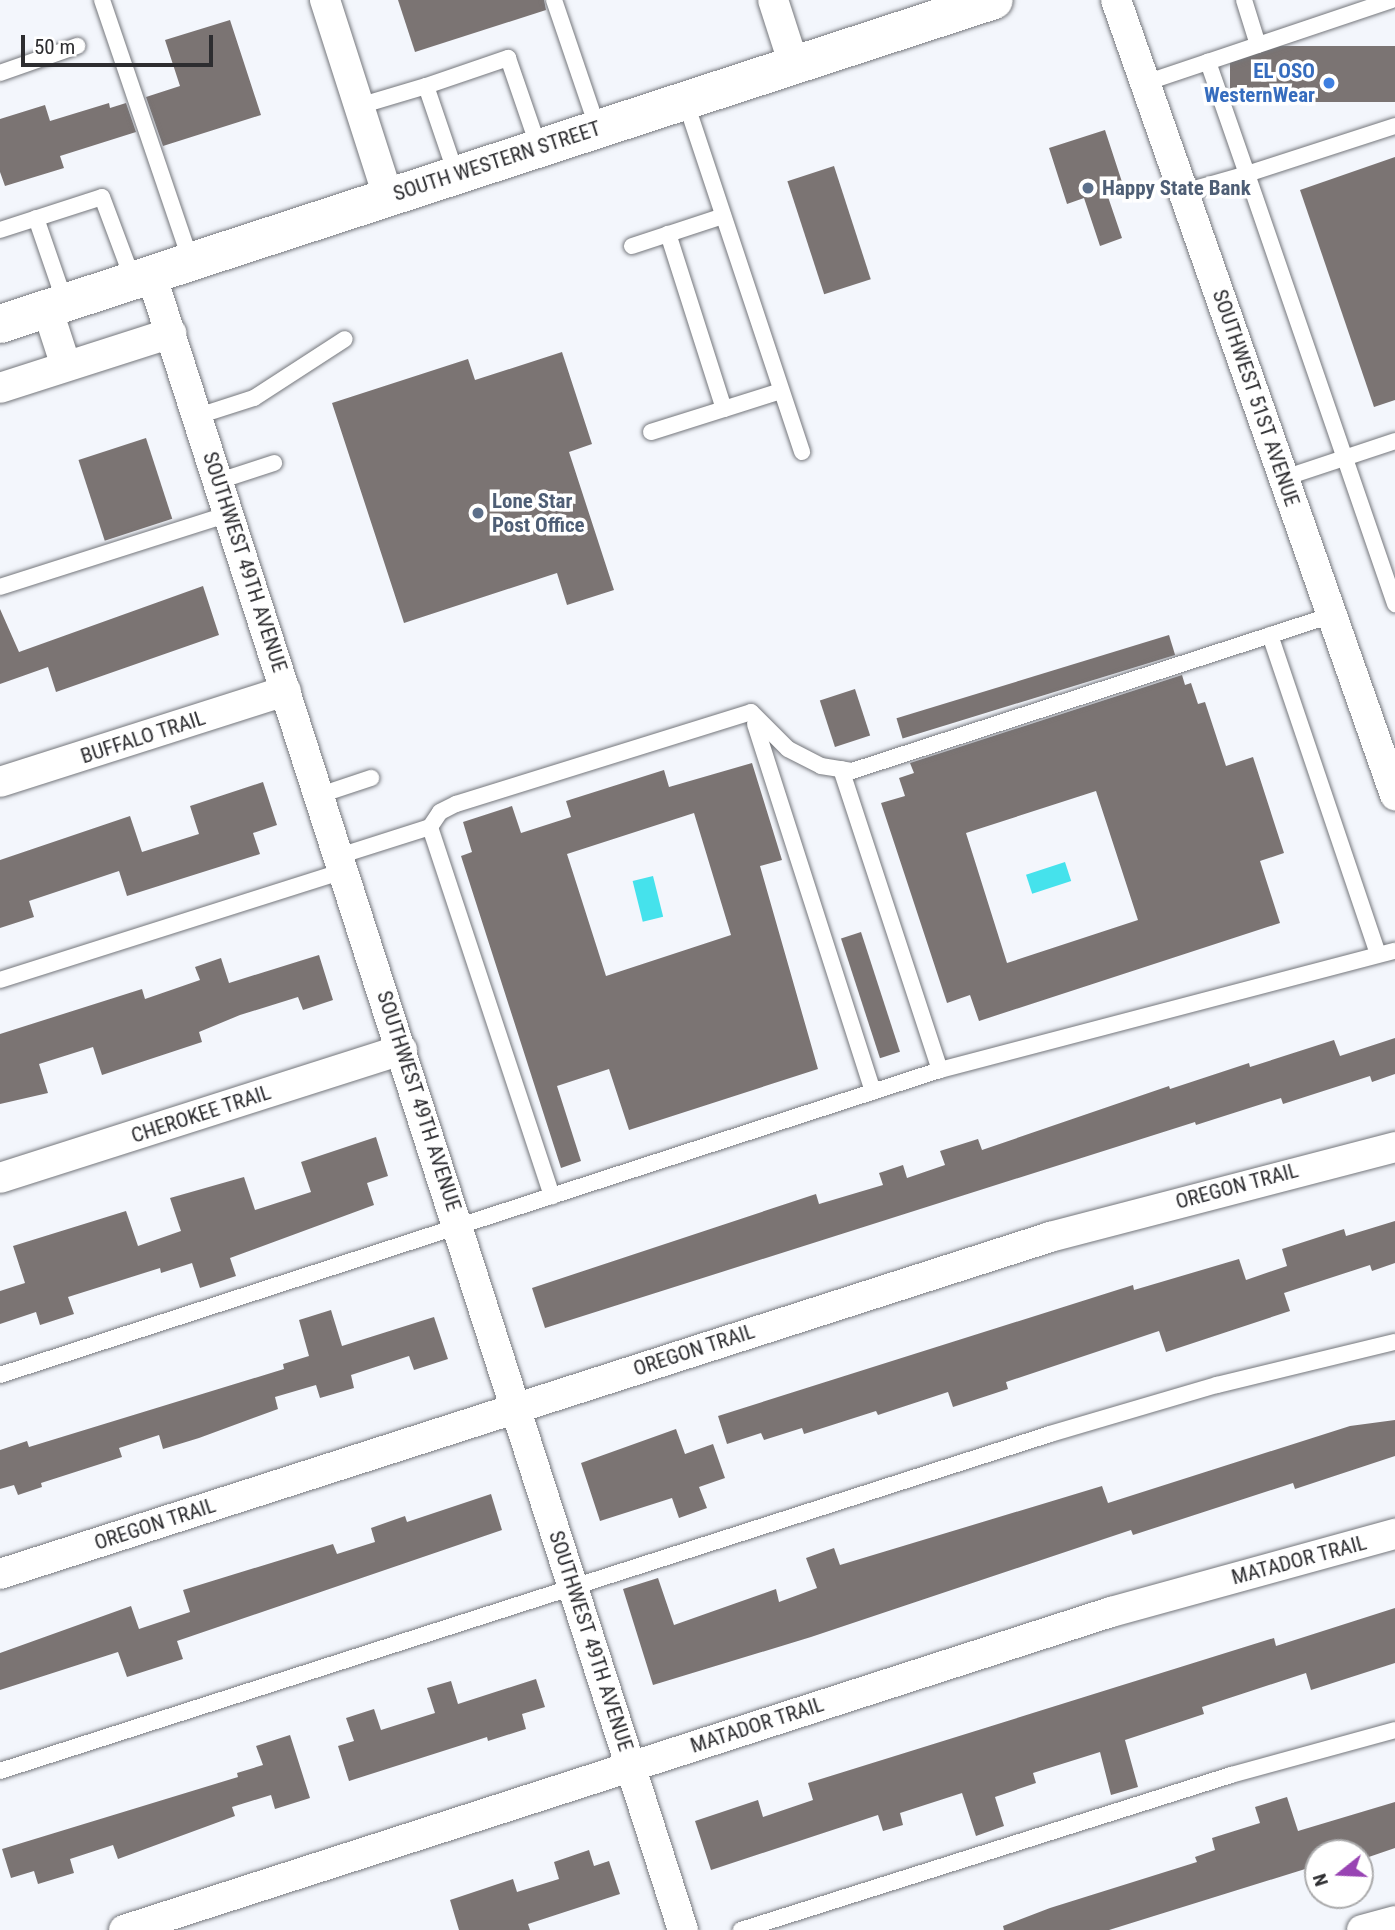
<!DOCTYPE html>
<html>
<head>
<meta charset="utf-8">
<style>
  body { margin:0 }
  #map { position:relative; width:1395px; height:1930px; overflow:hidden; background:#f3f6fc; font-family:"Roboto Condensed",sans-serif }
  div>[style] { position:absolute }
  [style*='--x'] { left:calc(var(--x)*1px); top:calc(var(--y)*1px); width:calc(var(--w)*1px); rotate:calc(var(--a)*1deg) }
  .water>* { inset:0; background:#45e2ec; transform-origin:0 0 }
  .building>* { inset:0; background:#7b7473; transform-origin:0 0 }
  .roads { filter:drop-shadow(0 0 2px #75777c) drop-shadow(0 0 2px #75777c) }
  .lane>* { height:16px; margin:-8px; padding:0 8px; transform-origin:8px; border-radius:8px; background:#fff }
  .street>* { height:30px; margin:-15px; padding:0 15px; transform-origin:15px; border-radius:15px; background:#fff }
  .secondary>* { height:38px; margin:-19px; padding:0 19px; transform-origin:19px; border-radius:19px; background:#fff }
  .dots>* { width:19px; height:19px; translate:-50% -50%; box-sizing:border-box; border:4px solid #fff; border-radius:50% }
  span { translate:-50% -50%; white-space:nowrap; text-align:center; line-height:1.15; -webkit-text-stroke:7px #fff; paint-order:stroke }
  .shop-label { font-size:21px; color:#366cbe; font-weight:700 }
  .right { translate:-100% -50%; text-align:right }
  .street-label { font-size:21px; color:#2d2d30 }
  .service-label { font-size:21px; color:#4e5e75; font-weight:700 }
  .left { translate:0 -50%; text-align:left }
  .north { position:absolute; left:1304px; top:1839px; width:70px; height:70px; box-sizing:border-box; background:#fff; border:2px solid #ababac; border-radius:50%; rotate:252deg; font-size:19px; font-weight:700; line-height:28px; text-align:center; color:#2d2d30 }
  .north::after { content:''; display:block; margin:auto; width:24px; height:32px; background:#9844b3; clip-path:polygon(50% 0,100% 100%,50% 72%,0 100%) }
  .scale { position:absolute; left:21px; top:35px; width:192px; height:32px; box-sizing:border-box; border:4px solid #2d2d30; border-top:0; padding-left:9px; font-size:21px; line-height:24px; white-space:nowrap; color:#2d2d30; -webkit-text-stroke:5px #fff; paint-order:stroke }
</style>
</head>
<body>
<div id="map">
  <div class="water">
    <i style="left:1065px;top:862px;width:20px;height:41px;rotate:72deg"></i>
    <i style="left:653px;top:876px;width:42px;height:21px;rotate:76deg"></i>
  </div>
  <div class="building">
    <i style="clip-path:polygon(398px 0,544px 0,546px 10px,415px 52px)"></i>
    <i style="clip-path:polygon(230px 20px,261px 115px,163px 146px,146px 97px,180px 86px,165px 40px)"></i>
    <i style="left:1395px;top:46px;width:56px;height:165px;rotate:90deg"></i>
    <i style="clip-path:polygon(109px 103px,110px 108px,126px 103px,136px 132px,60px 156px,64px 168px,5px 186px,0 172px,0 119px,45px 105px,50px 121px)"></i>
    <i style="clip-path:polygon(1105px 130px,1123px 185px,1106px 191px,1122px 238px,1100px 246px,1084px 198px,1067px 204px,1049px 148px)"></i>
    <i style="clip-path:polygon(1395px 157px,1395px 400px,1374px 407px,1300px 190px)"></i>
    <i style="left:834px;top:166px;width:119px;height:49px;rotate:72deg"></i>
    <i style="clip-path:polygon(562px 352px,592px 444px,569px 452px,614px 590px,567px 605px,557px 573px,404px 623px,332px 403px,468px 359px,475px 380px)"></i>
    <i style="left:146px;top:438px;width:85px;height:71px;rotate:72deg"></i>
    <i style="clip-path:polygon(203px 586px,219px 635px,56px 692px,48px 667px,0 684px,0 609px,19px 652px)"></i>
    <i style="left:1169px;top:635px;width:21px;height:285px;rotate:73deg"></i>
    <i style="clip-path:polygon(evenodd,1182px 675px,1185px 685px,1191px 683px,1198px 704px,1205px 702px,1226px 766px,1253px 757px,1284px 853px,1260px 861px,1280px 923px,979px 1021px,970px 995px,947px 1003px,881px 803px,905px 796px,899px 778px,914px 773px,910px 763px,1182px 675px,1096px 791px,1138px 920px,1007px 963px,966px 833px,1096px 791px)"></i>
    <i style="left:855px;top:689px;width:49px;height:37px;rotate:72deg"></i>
    <i style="clip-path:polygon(evenodd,752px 763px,782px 860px,760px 866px,818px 1069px,629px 1130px,609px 1069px,557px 1086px,581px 1161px,561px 1168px,461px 856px,472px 852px,463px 822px,512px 806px,521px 833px,571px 817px,566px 801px,664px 770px,669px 787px,752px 763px,694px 813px,731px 935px,606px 976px,567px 854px,694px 813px)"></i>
    <i style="clip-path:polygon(263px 782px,277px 825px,253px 833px,260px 854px,127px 896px,119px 871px,29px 901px,34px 917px,0 928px,0 860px,130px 816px,142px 852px,199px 834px,190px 806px)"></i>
    <i style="left:861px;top:932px;width:126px;height:21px;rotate:72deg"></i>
    <i style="clip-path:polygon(319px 955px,333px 1000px,303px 1010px,298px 997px,240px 1015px,199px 1032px,202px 1042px,102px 1075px,93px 1047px,39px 1064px,48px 1093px,0 1104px,0 1034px,142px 989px,145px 999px,200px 980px,195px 967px,221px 958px,229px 983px)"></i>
    <i style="clip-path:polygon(1395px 1038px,1395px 1074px,1372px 1082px,1370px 1076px,1283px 1104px,1281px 1098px,1196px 1125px,1195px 1122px,545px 1328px,532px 1288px,816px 1194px,819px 1204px,883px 1185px,879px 1173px,903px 1165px,907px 1178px,945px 1165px,940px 1151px,978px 1139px,982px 1150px,1169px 1086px,1170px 1089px,1249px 1063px,1250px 1067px,1334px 1040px,1340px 1056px)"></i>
    <i style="clip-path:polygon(376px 1137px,388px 1176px,367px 1183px,374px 1205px,230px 1258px,236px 1276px,200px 1288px,192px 1263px,161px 1273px,160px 1268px,68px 1297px,74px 1314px,40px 1325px,36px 1312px,0 1324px,0 1291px,25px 1283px,13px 1246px,126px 1211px,138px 1246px,181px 1231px,170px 1198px,244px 1177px,255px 1210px,311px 1192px,301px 1162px)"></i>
    <i style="clip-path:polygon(1395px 1221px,1395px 1263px,1372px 1271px,1370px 1265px,1284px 1293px,1290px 1311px,1166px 1352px,1159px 1331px,1006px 1382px,1008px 1389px,953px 1407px,948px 1392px,878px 1415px,876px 1411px,804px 1434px,802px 1428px,764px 1440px,761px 1433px,727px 1444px,718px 1416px,1133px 1285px,1134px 1290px,1239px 1259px,1246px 1280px,1287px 1266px,1282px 1249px,1344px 1229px,1346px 1236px)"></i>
    <i style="clip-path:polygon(331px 1310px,342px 1346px,434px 1317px,448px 1359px,414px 1370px,409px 1356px,351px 1375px,354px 1388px,320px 1398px,316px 1385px,275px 1397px,278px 1409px,199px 1438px,163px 1449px,159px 1435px,119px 1448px,122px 1457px,41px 1483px,42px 1487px,18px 1495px,14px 1485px,0 1489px,0 1450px,27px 1441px,29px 1447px,284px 1369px,283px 1364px,309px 1356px,299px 1320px)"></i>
    <i style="clip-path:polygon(1395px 1420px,1395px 1456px,1295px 1489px,1293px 1483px,1133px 1535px,1131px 1530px,811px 1637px,653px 1685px,623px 1589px,658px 1578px,674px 1625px,776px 1589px,779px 1602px,817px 1588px,806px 1558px,834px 1548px,840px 1565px,1102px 1486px,1108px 1503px,1350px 1426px)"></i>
    <i style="clip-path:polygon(676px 1429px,685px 1454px,713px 1444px,725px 1478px,699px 1487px,707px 1508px,679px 1518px,672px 1498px,600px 1521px,581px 1463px)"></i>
    <i style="clip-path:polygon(491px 1494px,502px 1530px,177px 1641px,183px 1659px,127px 1677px,118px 1652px,0 1690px,0 1653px,131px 1606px,139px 1629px,190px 1612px,183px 1590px,333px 1544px,337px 1554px,375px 1542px,371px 1528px,405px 1516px,407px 1522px)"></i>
    <i style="clip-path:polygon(1395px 1608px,1395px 1663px,1311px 1690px,1306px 1673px,1202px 1707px,1204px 1714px,1125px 1740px,1138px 1787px,1111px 1795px,1100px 1752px,1033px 1773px,1036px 1783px,995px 1797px,1004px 1826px,976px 1836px,962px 1793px,900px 1813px,903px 1825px,883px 1831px,878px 1815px,711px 1870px,695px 1821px,758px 1800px,763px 1817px,813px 1800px,808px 1783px,1274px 1638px,1276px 1646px)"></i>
    <i style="clip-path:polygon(536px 1679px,545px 1707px,522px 1714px,526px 1729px,488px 1741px,487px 1737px,349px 1781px,338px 1746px,354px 1741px,346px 1718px,374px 1709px,381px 1730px,435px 1713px,427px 1688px,451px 1681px,458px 1704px)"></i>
    <i style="clip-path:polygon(290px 1735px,310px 1798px,275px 1809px,271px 1795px,232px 1807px,235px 1816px,118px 1859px,113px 1845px,70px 1859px,74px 1873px,38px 1884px,34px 1871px,11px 1878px,2px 1849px,238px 1777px,237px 1773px,263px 1765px,256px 1746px)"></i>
    <i style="clip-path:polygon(1287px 1797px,1298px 1831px,1395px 1802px,1395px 1848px,1360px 1860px,1360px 1853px,1318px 1853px,1318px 1865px,1109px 1930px,1004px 1930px,1003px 1926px,1050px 1908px,1197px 1862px,1195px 1857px,1215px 1850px,1212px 1838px,1260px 1823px,1255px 1807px)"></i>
    <i style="clip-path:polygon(589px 1850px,594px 1866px,609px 1861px,620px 1894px,528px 1924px,530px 1930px,459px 1930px,450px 1900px,513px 1879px,517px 1892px,559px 1879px,554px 1862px)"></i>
  </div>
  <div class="roads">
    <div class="lane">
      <i style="--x:102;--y:0;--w:276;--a:71.2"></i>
      <i style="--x:554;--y:0;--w:136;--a:71.2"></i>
      <i style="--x:1244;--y:0;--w:47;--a:72.7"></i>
      <i style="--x:0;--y:73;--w:82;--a:-19.3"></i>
      <i style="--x:1145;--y:83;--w:260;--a:-18.6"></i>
      <i style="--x:685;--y:100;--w:371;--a:71.6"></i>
      <i style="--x:359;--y:106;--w:70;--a:-16.6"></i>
      <i style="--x:1395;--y:126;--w:156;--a:162"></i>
      <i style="--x:1247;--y:174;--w:455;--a:71"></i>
      <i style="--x:456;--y:174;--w:93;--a:-108.8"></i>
      <i style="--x:426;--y:86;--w:87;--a:-18.9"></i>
      <i style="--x:508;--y:58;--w:95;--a:71"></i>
      <i style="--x:1184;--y:192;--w:66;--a:-15.9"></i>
      <i style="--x:1247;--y:174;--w:119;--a:-109.2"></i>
      <i style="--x:36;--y:218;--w:89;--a:71"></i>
      <i style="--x:0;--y:230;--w:107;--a:-17.9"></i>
      <i style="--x:102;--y:197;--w:89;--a:69.5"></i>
      <i style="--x:632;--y:246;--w:96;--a:-18.2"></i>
      <i style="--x:724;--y:409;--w:60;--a:-17.5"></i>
      <i style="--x:198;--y:416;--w:59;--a:-17.8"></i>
      <i style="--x:254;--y:398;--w:108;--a:-33"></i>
      <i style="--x:651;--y:432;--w:77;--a:-17.5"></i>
      <i style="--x:724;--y:409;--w:184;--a:-107.7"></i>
      <i style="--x:1284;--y:478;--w:117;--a:-18.4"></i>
      <i style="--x:219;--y:481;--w:58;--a:-18.1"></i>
      <i style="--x:0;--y:587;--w:240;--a:-17.7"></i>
      <i style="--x:1270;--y:635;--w:337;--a:71.3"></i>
      <i style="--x:755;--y:724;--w:386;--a:72.2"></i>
      <i style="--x:841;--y:769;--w:317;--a:71.8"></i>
      <i style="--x:320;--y:795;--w:54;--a:-18.4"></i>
      <i style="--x:430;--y:827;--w:389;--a:71.7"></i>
      <i style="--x:339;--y:856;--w:96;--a:-17.7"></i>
      <i style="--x:430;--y:827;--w:18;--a:-56"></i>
      <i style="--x:440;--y:812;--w:18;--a:-27"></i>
      <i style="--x:456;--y:804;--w:309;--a:-17.3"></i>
      <i style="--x:751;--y:712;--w:52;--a:45"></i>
      <i style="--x:788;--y:749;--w:37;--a:27"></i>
      <i style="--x:821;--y:766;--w:31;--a:9"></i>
      <i style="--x:852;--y:771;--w:505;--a:-18"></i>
      <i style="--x:0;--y:980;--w:361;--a:-17.6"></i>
      <i style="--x:0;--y:1375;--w:988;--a:-17.98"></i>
      <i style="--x:940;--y:1070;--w:470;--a:-14.7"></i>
      <i style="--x:0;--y:1771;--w:1103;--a:-17.79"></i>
      <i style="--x:1050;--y:1434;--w:174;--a:-16.4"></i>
      <i style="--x:1217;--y:1385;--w:183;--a:-13.6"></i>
      <i style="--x:741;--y:1930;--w:514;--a:-17.55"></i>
      <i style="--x:1231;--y:1775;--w:170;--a:-15.3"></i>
    </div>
    <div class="street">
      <i style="--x:325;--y:0;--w:206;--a:72.2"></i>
      <i style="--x:773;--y:0;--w:68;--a:72.1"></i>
      <i style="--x:1116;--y:0;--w:843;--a:70.66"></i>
      <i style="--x:151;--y:274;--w:1739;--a:72.19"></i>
      <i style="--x:47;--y:308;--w:61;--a:71.9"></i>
      <i style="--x:0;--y:388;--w:180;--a:-17.8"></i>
      <i style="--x:0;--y:782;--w:300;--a:-17.7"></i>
      <i style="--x:0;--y:1178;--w:422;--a:-17.7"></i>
      <i style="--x:0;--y:1574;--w:1103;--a:-17.79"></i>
      <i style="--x:1050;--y:1237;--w:357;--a:-14.6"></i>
      <i style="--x:124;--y:1930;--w:1037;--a:-17.86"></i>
      <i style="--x:1111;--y:1612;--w:295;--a:-15.4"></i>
      <i style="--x:1362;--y:1930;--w:34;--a:-15"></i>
    </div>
    <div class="secondary">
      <i style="--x:0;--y:324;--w:1045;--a:-18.05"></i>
    </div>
  </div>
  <div class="dots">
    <i style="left:1329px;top:83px;background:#3f7fe0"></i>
    <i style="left:1088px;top:188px;background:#5c6f8a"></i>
    <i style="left:478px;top:513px;background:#5c6f8a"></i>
  </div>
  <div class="shop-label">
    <span class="right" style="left:1315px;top:83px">EL OSO<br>WesternWear</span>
  </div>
  <div class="street-label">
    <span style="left:497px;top:161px;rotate:-18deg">SOUTH WESTERN STREET</span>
    <span style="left:1256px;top:398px;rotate:71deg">SOUTHWEST 51ST AVENUE</span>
    <span style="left:245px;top:562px;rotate:72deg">SOUTHWEST 49TH AVENUE</span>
    <span style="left:143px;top:737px;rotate:-18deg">BUFFALO TRAIL</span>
    <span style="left:419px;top:1101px;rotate:72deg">SOUTHWEST 49TH AVENUE</span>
    <span style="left:201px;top:1114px;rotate:-18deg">CHEROKEE TRAIL</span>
    <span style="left:1237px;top:1186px;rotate:-15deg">OREGON TRAIL</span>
    <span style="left:694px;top:1350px;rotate:-18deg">OREGON TRAIL</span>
    <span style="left:155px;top:1524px;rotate:-18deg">OREGON TRAIL</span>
    <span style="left:1299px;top:1560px;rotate:-15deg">MATADOR TRAIL</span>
    <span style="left:591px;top:1641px;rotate:72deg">SOUTHWEST 49TH AVENUE</span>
    <span style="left:757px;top:1725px;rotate:-18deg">MATADOR TRAIL</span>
  </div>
  <div class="service-label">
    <span class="left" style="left:1102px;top:188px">Happy State Bank</span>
    <span class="left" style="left:492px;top:513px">Lone Star<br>Post Office</span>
  </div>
  <div class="north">N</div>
  <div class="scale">50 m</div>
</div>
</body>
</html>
